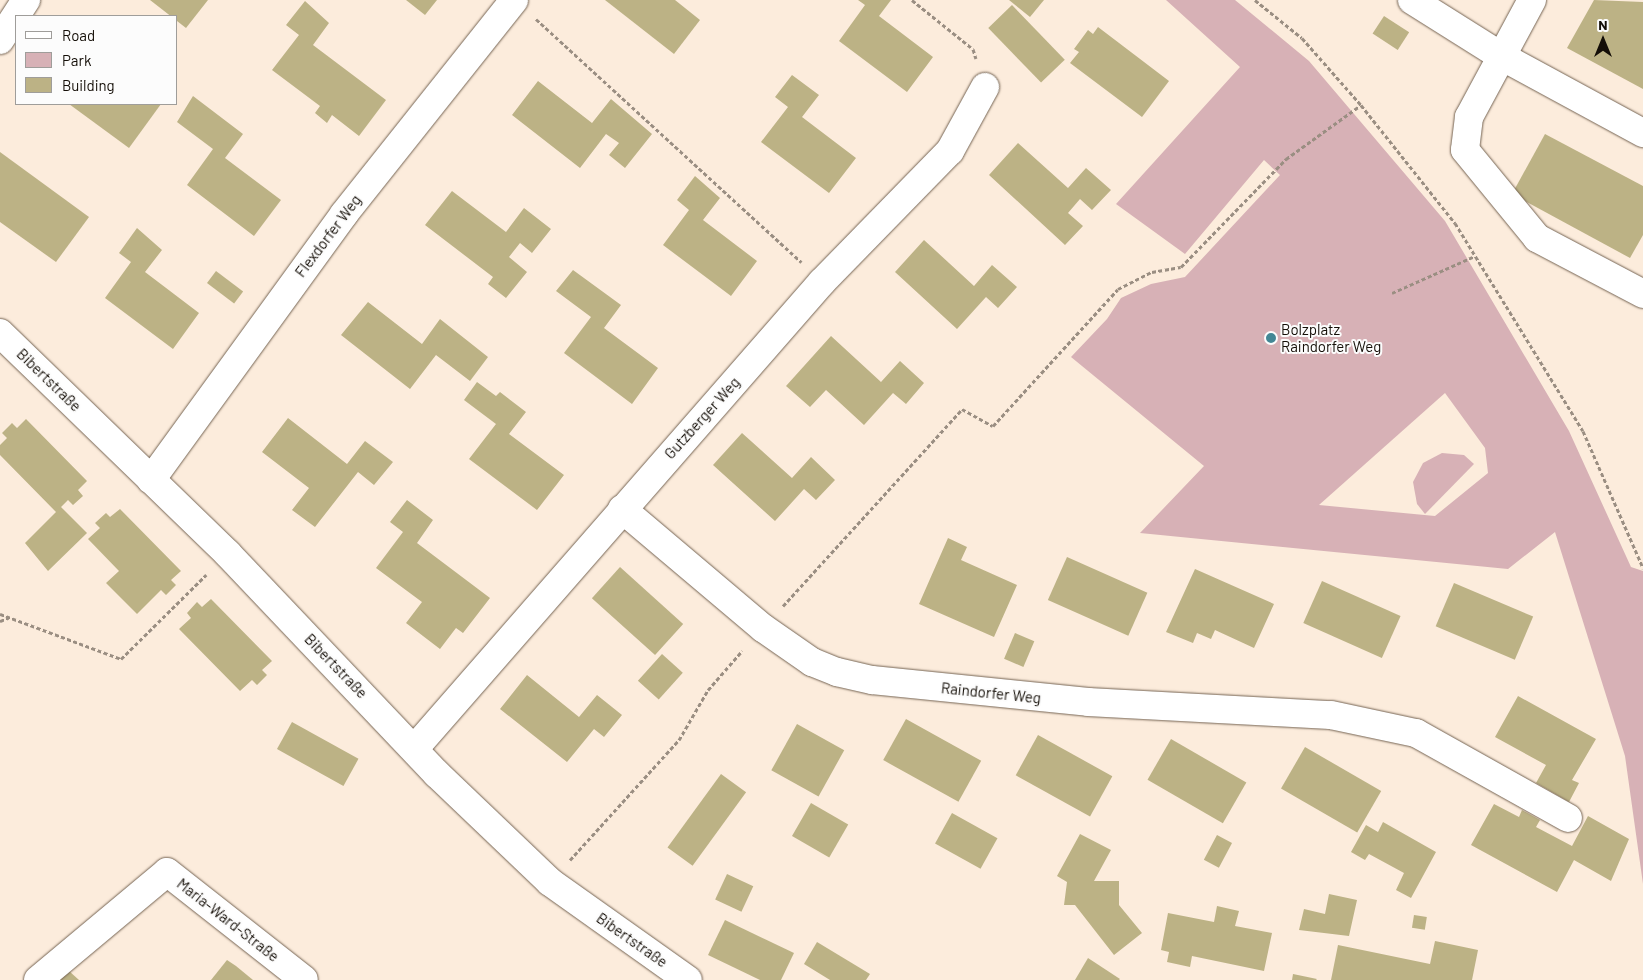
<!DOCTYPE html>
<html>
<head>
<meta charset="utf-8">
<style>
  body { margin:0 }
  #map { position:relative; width:1643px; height:980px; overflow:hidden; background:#fcecdc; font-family:Barlow,sans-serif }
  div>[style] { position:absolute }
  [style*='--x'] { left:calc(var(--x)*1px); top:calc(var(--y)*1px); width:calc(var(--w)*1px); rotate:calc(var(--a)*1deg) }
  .green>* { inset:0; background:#d7b1b6 }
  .building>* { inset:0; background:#bcb285; transform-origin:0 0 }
  .path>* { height:3px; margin-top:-1.5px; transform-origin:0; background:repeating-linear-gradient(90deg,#9a8e82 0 4px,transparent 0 6.5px) }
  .roads { filter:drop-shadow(0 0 1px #756453) drop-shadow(0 0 1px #756453) }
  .minor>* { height:28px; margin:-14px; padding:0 14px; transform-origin:14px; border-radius:14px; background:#fff }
  .dots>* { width:14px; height:14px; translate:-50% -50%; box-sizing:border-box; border:2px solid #fcfcfc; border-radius:50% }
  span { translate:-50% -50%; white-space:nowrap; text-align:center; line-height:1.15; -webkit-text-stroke:4px #fcfcfc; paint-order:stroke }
  .street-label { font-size:15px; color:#140e07 }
  .poi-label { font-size:15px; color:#140e07 }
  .left { translate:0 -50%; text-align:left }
  .legend { position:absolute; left:15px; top:15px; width:162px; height:90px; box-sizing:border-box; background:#fcfcfc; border:1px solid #9f9d9a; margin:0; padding:6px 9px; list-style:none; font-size:15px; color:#140e07 }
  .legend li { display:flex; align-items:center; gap:10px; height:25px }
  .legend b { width:25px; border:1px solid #9f9d9a }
  .north { position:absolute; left:1578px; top:15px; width:50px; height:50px; -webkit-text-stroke:4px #fcfcfc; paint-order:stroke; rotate:0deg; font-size:14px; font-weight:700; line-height:20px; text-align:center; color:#140e07 }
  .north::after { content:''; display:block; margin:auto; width:18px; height:22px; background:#140e07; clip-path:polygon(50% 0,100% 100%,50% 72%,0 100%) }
</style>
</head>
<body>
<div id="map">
  <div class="green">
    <i style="clip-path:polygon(evenodd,1166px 0,1235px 0,1309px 61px,1445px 221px,1569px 431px,1631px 567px,1643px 571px,1643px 884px,1625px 756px,1555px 532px,1508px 569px,1140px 533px,1204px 466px,1071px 357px,1107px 319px,1121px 298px,1151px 284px,1185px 277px,1280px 175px,1264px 160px,1185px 254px,1116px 204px,1240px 67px,1166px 0,1445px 393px,1485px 448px,1488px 473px,1435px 516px,1319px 505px,1445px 393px)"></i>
    <i style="clip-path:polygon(1442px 453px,1464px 455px,1474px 464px,1425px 514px,1417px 504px,1413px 482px,1423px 463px)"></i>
  </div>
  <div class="building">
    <i style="clip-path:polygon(150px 0,208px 0,186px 28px)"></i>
    <i style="clip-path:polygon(406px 0,437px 0,425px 15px)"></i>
    <i style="clip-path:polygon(605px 0,675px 0,700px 20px,674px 54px)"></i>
    <i style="clip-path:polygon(858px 0,891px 0,879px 16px,933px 57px,907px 92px,839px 41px,865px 5px)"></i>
    <i style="clip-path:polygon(1009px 0,1044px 0,1030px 17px)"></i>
    <i style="clip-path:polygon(1594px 0,1643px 2px,1643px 89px,1567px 48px)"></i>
    <i style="clip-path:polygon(305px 1px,329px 23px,313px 45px,386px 100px,359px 136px,332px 115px,327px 123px,315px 113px,320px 106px,272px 70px,299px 35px,286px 25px)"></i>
    <i style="left:1012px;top:5px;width:76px;height:33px;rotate:46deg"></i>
    <i style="left:1384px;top:16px;width:30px;height:21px;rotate:33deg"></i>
    <i style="clip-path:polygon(1098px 27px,1169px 81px,1142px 117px,1070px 63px,1079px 52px,1074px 49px,1088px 30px,1093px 34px)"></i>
    <i style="clip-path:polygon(792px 75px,819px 95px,802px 117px,856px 158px,829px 193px,761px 142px,788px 107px,775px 97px)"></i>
    <i style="clip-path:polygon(538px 81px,592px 123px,611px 99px,652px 134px,625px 168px,609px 155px,619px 143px,606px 134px,580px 168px,512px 115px)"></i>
    <i style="clip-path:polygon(193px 96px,243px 134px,225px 158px,281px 200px,254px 236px,187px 185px,213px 149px,177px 122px)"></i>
    <i style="clip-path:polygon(69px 104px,161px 104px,129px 148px)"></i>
    <i style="clip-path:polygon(1545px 134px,1643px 186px,1643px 235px,1630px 258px,1512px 194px)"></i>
    <i style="clip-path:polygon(1018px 143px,1068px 188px,1086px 168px,1111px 190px,1092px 210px,1080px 199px,1068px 213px,1083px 226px,1065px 245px,989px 175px)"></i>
    <i style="clip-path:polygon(0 152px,89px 217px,56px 262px,0 222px)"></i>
    <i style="clip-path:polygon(695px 176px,720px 198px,703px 220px,757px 261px,731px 296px,663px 245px,689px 210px,677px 200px)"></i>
    <i style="clip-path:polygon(452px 191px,506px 232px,524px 208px,551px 229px,532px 253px,520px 243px,509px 257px,527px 272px,506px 298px,488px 284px,493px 277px,425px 225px)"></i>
    <i style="clip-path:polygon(137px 228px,162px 250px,145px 272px,199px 313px,173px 349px,105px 298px,131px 262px,119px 253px)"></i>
    <i style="clip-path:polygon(924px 240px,974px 286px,992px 265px,1017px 287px,998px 308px,986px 297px,957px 329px,895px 272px)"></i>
    <i style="clip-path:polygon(573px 270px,621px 305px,604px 328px,658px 368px,632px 404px,564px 353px,591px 317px,556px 291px)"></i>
    <i style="left:216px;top:271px;width:34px;height:15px;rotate:37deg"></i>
    <i style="clip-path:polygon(368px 302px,422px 344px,440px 319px,488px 357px,470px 381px,436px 355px,410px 389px,341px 335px)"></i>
    <i style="clip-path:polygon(831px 336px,881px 382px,900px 361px,924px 383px,906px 404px,893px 393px,864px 425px,826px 390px,810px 407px,786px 386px)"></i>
    <i style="clip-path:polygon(477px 382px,496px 396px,500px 392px,526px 412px,509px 434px,564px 475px,537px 510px,469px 459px,496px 424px,464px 400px)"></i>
    <i style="clip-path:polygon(288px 418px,347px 464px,365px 441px,393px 462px,374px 485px,358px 472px,315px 527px,292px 510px,309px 488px,262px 452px)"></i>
    <i style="clip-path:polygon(26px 419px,87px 481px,78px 490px,83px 496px,73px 505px,68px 500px,61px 507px,87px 533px,48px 571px,25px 543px,56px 512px,0 455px,0 445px,7px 438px,2px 433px,12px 423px,17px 428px)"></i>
    <i style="clip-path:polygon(742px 433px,792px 478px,811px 457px,835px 480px,816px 500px,804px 489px,775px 521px,713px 465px)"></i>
    <i style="clip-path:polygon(407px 500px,433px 520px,417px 543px,490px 598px,463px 633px,456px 628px,440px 649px,406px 623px,422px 602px,376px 568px,403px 532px,390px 522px)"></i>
    <i style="clip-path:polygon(120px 509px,181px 571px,171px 580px,176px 585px,166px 595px,161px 590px,137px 614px,106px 583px,119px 571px,88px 539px,100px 528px,95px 523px,106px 513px,110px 517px)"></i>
    <i style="clip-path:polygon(948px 538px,967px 547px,961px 560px,1017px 585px,994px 637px,919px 604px)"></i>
    <i style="left:1067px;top:557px;width:88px;height:47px;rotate:24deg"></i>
    <i style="left:620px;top:567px;width:85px;height:42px;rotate:42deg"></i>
    <i style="clip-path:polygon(1195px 569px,1274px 604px,1254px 648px,1215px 630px,1211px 639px,1197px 633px,1193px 643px,1166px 632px)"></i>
    <i style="left:1322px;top:581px;width:86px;height:46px;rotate:24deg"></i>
    <i style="left:1454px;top:583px;width:86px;height:47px;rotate:23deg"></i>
    <i style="clip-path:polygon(211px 599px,272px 661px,262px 670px,267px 675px,257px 685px,252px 680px,240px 691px,179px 629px,191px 618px,187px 613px,197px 602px,202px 607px)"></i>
    <i style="left:1015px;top:633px;width:21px;height:28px;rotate:23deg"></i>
    <i style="left:662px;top:654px;width:28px;height:36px;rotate:42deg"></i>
    <i style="clip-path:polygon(527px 675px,579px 717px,597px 695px,622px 715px,604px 737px,594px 729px,567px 762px,500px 709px)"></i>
    <i style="clip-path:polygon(1518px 696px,1596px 739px,1572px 780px,1579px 783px,1569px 802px,1536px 783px,1546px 765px,1495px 737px)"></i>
    <i style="left:906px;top:719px;width:86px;height:47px;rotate:29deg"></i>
    <i style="left:292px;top:722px;width:76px;height:31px;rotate:29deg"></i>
    <i style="left:797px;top:724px;width:54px;height:53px;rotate:29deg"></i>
    <i style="left:1038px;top:735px;width:85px;height:46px;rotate:29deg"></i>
    <i style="left:1171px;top:739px;width:87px;height:47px;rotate:30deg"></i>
    <i style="left:1305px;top:747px;width:88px;height:48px;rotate:30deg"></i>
    <i style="left:721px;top:774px;width:31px;height:91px;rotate:36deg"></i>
    <i style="left:811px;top:803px;width:43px;height:38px;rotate:30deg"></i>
    <i style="clip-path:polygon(1494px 804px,1519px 817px,1522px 810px,1540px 820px,1536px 827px,1572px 846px,1588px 816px,1629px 839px,1611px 881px,1574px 860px,1557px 892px,1471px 845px)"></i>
    <i style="left:952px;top:813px;width:52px;height:35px;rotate:29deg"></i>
    <i style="clip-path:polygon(1383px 822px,1436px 852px,1411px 898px,1396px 890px,1404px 873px,1369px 854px,1365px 860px,1351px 852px,1366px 825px,1378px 832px)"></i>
    <i style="clip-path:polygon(1080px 834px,1111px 850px,1094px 881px,1119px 881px,1119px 905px,1142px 933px,1114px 955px,1075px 905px,1064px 905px,1067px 882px,1057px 876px)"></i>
    <i style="left:1217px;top:835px;width:17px;height:28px;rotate:28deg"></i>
    <i style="left:727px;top:874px;width:29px;height:28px;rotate:25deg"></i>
    <i style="clip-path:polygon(1329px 894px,1357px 900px,1349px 936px,1299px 930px,1304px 909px,1325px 914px)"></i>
    <i style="clip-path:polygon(1217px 906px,1239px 911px,1235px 926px,1272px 933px,1264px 971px,1192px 956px,1190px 967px,1167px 962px,1169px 952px,1161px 950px,1168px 913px,1214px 922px)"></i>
    <i style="left:1414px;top:915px;width:13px;height:13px;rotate:9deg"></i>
    <i style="clip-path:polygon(725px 920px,794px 953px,781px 980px,760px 980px,708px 955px)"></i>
    <i style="clip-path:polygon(1435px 941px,1478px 950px,1472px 980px,1331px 980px,1338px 945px,1430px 964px)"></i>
    <i style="clip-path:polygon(817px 942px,870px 974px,866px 980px,830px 980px,804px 964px)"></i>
    <i style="clip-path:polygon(1088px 958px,1120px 979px,1119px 980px,1075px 980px)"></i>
    <i style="clip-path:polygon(227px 960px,236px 966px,253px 980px,211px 980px)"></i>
    <i style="clip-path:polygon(69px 971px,79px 980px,59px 980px)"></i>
    <i style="clip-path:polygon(1293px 974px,1317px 979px,1316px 980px,1292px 980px)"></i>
  </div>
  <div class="path">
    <i style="--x:912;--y:0;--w:78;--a:38.8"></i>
    <i style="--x:973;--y:49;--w:10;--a:73"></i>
    <i style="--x:1255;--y:0;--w:60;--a:39"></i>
    <i style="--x:1302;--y:38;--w:89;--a:48.6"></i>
    <i style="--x:1361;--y:105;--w:151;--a:51.5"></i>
    <i style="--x:1455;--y:223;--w:244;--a:58.4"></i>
    <i style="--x:1583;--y:431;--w:150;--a:66.3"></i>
    <i style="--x:536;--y:19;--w:360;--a:42.5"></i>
    <i style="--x:1392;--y:293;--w:91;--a:-24"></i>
    <i style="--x:783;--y:606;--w:266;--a:-47.7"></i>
    <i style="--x:962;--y:409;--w:35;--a:29"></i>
    <i style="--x:993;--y:426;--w:185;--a:-47.6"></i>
    <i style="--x:1118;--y:289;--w:38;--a:-27"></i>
    <i style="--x:1152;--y:272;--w:29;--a:-10"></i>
    <i style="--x:1181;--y:267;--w:151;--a:-45.8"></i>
    <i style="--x:1286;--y:159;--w:92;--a:-35.8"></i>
    <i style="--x:0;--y:614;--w:129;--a:20.4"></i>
    <i style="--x:121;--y:659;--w:120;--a:-44.7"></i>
    <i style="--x:0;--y:621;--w:9;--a:-21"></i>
    <i style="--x:570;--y:860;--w:162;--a:-47.8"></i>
    <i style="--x:679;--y:740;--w:58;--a:-59.9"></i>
    <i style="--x:708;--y:690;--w:52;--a:-48.9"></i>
  </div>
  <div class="roads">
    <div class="minor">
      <i style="--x:1412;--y:0;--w:105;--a:32.2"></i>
      <i style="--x:1501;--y:56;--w:162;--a:28.5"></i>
      <i style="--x:1532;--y:0;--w:133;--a:118.3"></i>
      <i style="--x:1469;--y:117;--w:33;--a:97"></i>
      <i style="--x:1465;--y:150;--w:114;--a:50.7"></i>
      <i style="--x:1537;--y:238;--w:120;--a:27.8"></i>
      <i style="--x:0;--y:40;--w:48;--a:-57"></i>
      <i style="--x:0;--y:333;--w:318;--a:44.1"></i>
      <i style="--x:228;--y:554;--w:303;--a:46.5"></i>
      <i style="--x:437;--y:774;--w:156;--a:43.7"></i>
      <i style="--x:550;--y:882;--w:169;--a:35.4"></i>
      <i style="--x:151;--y:480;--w:329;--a:-54"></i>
      <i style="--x:344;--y:214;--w:273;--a:-51.5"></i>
      <i style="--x:622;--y:509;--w:185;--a:40.2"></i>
      <i style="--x:763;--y:628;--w:60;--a:34.8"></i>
      <i style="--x:812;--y:662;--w:27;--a:22"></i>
      <i style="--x:837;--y:672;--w:36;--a:13"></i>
      <i style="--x:872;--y:680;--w:217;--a:5.8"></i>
      <i style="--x:1088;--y:702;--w:243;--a:3.1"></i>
      <i style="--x:1331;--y:715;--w:87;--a:12"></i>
      <i style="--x:1416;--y:733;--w:174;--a:29.2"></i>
      <i style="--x:415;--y:748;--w:619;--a:-48.87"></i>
      <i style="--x:822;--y:282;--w:183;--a:-45.7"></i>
      <i style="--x:950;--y:151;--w:73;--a:-61.3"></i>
      <i style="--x:38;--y:980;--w:168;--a:-39.9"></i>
      <i style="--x:167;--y:872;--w:174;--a:38.2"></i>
    </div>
  </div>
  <div class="dots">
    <i style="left:1271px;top:338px;background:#438795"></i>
  </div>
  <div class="street-label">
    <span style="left:328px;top:236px;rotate:-53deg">Flexdorfer Weg</span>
    <span style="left:49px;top:380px;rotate:44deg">Bibertstraße</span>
    <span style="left:702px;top:418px;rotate:-48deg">Gutzberger Weg</span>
    <span style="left:336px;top:666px;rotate:46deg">Bibertstraße</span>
    <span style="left:991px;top:693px;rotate:6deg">Raindorfer Weg</span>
    <span style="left:228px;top:920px;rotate:38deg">Maria-Ward-Straße</span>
    <span style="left:632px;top:940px;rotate:35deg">Bibertstraße</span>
  </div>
  <div class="poi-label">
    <span class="left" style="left:1281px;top:338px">Bolzplatz<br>Raindorfer Weg</span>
  </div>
  <ul class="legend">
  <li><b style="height:6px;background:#fff"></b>Road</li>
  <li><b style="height:14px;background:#d7b1b6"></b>Park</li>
  <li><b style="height:14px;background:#bcb285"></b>Building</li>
  </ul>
  <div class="north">N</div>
</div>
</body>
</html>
